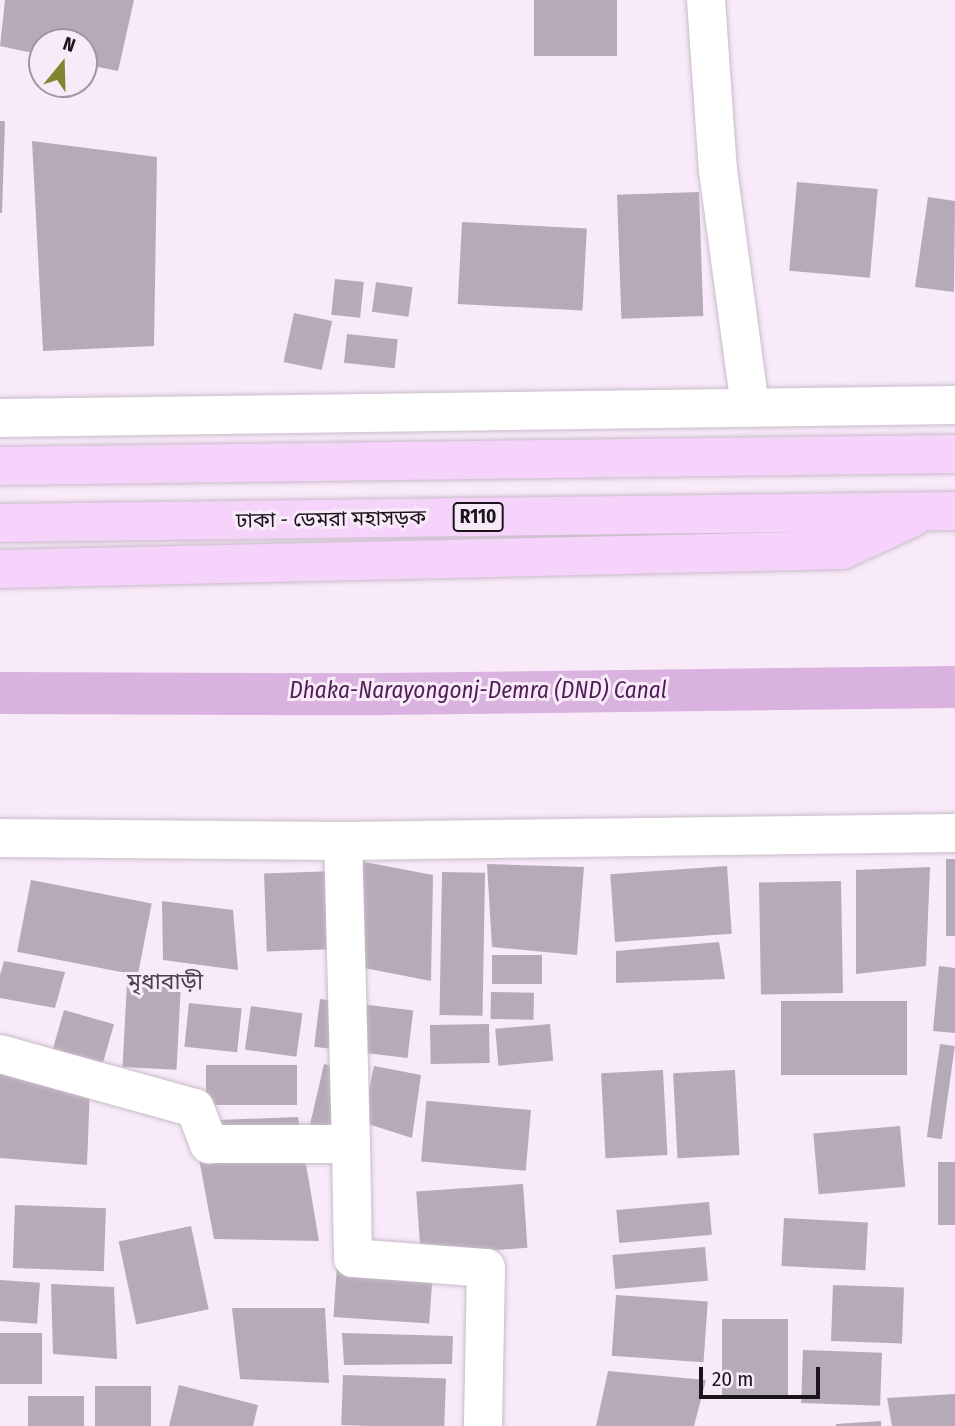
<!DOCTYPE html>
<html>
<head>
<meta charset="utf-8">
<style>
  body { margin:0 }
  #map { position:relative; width:955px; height:1426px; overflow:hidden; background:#f8eaf9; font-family:"Fira Sans Condensed","Noto Sans Bengali",sans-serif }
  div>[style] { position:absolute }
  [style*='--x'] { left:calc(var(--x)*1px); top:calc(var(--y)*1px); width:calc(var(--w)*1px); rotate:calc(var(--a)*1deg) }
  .canal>* { height:42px; margin:-21px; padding:0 21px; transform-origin:21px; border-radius:21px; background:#dab2df }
  .building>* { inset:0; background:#b7aab8; transform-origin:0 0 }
  .roads { filter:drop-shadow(0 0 2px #c9bcca) drop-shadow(0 0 2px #c9bcca) }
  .minor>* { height:38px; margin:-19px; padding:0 19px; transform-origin:19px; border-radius:19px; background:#fff }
  .major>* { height:38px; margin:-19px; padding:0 19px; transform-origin:19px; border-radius:19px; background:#f5d3fa }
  span { translate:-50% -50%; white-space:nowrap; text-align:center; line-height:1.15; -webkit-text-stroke:6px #f8eaf9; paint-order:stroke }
  .shield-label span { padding:2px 5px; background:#f8eaf9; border:2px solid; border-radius:5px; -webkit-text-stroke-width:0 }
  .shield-label { font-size:19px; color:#1a151a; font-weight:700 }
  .street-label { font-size:21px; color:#1a151a }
  .water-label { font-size:23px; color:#4e1e55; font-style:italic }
  .neighbourhood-label { font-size:23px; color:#4b404c }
  .north { position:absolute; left:28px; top:28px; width:70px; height:70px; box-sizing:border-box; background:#f8eaf9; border:2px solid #9f95a0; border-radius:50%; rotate:19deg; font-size:19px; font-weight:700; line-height:28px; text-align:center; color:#1a151a }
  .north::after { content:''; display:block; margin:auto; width:24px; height:32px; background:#808530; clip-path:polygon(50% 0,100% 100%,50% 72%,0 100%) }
  .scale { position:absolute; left:699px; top:1367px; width:121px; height:32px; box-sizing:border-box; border:4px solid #1a151a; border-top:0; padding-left:9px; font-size:21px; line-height:24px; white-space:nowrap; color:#1a151a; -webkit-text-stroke:5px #f8eaf9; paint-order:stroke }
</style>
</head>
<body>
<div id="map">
  <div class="canal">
    <i style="--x:0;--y:693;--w:380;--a:0.2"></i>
    <i style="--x:380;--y:694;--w:575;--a:-0.7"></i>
  </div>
  <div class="building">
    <i style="clip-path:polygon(5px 0,134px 0,118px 71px,84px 64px,84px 42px,42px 42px,42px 55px,0 46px)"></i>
    <i style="left:534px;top:0;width:83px;height:56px"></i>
    <i style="clip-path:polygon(0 121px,5px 121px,2px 213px,0 213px)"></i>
    <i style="clip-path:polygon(32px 141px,157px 157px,154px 346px,43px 351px)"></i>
    <i style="left:797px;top:182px;width:81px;height:89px;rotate:5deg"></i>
    <i style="left:699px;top:192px;width:124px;height:82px;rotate:88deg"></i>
    <i style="clip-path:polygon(928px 197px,955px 201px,954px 292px,915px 287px)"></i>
    <i style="left:462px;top:222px;width:125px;height:82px;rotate:3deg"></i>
    <i style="left:335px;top:279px;width:29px;height:36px;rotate:6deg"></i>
    <i style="left:376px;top:282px;width:37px;height:30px;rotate:8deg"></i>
    <i style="left:294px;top:313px;width:39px;height:50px;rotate:12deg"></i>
    <i style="left:347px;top:334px;width:51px;height:29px;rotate:6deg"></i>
    <i style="left:955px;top:859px;width:77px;height:9px;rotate:90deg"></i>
    <i style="clip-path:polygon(354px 860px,433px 875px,431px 981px,354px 966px)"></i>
    <i style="clip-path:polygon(487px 864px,584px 867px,577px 955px,492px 947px)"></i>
    <i style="left:727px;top:866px;width:68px;height:117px;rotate:86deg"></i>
    <i style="clip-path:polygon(930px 867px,926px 966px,856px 974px,856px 870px)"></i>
    <i style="left:336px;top:871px;width:78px;height:72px;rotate:88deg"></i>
    <i style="left:442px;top:872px;width:43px;height:143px;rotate:1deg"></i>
    <i style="left:31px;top:880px;width:123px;height:73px;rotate:11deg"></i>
    <i style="left:841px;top:881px;width:112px;height:82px;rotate:89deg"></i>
    <i style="clip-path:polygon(162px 901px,233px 910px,238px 970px,163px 960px)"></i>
    <i style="clip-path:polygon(719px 942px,725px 979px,616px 983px,616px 951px)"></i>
    <i style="left:492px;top:955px;width:50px;height:29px"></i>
    <i style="clip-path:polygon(4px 961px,65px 972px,55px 1008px,0 998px,0 975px)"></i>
    <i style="clip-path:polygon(939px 966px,955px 968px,955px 1033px,933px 1031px)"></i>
    <i style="left:127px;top:982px;width:54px;height:85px;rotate:3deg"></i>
    <i style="left:491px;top:992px;width:43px;height:27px;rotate:1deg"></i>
    <i style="left:320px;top:999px;width:94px;height:48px;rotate:7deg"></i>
    <i style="left:907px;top:1001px;width:74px;height:126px;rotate:90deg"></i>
    <i style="left:189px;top:1003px;width:53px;height:44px;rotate:6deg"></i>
    <i style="left:251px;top:1006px;width:52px;height:44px;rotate:8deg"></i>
    <i style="left:64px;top:1010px;width:52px;height:48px;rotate:16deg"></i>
    <i style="left:489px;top:1024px;width:39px;height:59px;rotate:89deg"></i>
    <i style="left:550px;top:1024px;width:37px;height:55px;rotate:85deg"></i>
    <i style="left:940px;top:1044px;width:15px;height:94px;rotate:8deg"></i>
    <i style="left:324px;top:1064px;width:36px;height:95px;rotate:13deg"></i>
    <i style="left:206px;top:1065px;width:91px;height:40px"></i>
    <i style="clip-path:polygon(374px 1066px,421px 1075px,412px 1138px,362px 1122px)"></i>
    <i style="left:663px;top:1070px;width:85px;height:62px;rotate:87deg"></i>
    <i style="left:735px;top:1070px;width:85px;height:62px;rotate:87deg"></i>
    <i style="clip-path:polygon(0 1072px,90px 1086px,87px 1165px,0 1158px)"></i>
    <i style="left:531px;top:1110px;width:61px;height:105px;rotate:95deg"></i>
    <i style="clip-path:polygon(298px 1117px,319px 1241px,214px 1239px,192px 1121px)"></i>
    <i style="left:900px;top:1126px;width:61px;height:87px;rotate:85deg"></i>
    <i style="left:938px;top:1162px;width:17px;height:63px"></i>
    <i style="left:523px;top:1184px;width:64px;height:107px;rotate:86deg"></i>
    <i style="left:709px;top:1202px;width:33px;height:93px;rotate:85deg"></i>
    <i style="left:15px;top:1205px;width:91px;height:63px;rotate:2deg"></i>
    <i style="left:784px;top:1218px;width:84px;height:48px;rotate:3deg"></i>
    <i style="left:191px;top:1226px;width:85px;height:74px;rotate:78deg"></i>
    <i style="left:705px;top:1247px;width:34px;height:93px;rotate:85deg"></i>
    <i style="left:337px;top:1266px;width:96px;height:51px;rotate:4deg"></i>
    <i style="left:0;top:1280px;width:40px;height:41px;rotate:4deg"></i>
    <i style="clip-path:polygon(51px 1284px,114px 1287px,117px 1359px,53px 1354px)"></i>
    <i style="left:833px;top:1285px;width:71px;height:56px;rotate:2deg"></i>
    <i style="left:616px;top:1295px;width:92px;height:61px;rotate:4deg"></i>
    <i style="clip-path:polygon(232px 1308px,325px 1308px,329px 1383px,240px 1379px)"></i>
    <i style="left:722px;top:1319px;width:66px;height:76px"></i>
    <i style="left:0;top:1333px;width:42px;height:51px"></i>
    <i style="clip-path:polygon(342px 1333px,453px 1336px,452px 1364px,344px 1365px)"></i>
    <i style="left:803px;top:1350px;width:79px;height:53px;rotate:2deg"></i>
    <i style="clip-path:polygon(608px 1371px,706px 1380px,694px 1426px,596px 1426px)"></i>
    <i style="left:343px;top:1375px;width:103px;height:50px;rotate:2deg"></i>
    <i style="clip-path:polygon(179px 1385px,258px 1405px,253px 1426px,169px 1426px)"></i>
    <i style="left:151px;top:1386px;width:40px;height:56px;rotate:90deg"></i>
    <i style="clip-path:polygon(955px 1394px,955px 1426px,892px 1426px,887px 1398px)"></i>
    <i style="left:84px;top:1396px;width:30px;height:56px;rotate:90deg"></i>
    <i style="clip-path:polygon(881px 1421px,881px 1426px,836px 1426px,836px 1424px)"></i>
  </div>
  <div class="roads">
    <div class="minor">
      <i style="--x:706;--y:0;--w:170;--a:86"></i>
      <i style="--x:718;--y:170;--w:240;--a:82.3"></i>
      <i style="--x:0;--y:418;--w:955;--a:-0.78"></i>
      <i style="--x:0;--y:838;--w:343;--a:0.5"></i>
      <i style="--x:343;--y:841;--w:612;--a:-0.75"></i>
      <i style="--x:0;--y:1054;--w:202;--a:15.5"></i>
      <i style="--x:195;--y:1108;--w:39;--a:69"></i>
      <i style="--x:209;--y:1144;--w:142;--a:0"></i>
      <i style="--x:351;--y:1144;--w:303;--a:-91.5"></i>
      <i style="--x:351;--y:1144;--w:114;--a:89"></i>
      <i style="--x:353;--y:1258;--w:133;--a:4.3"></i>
      <i style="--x:486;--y:1268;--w:158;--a:91.1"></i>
    </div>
    <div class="major">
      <i style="--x:0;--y:466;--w:955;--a:-0.72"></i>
      <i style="--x:0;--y:523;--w:955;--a:-0.72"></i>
      <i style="--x:0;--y:569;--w:842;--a:-1.29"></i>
      <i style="--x:842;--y:550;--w:77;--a:-24.6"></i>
    </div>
  </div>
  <div class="shield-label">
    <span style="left:478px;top:517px">R110</span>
  </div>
  <div class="street-label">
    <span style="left:331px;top:519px;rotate:-1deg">ঢাকা - ডেমরা মহাসড়ক</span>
  </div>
  <div class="water-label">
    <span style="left:478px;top:690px">Dhaka-Narayongonj-Demra (DND) Canal</span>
  </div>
  <div class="neighbourhood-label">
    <span style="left:165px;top:981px">মৃধাবাড়ী</span>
  </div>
  <div class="north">N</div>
  <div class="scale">20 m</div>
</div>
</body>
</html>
